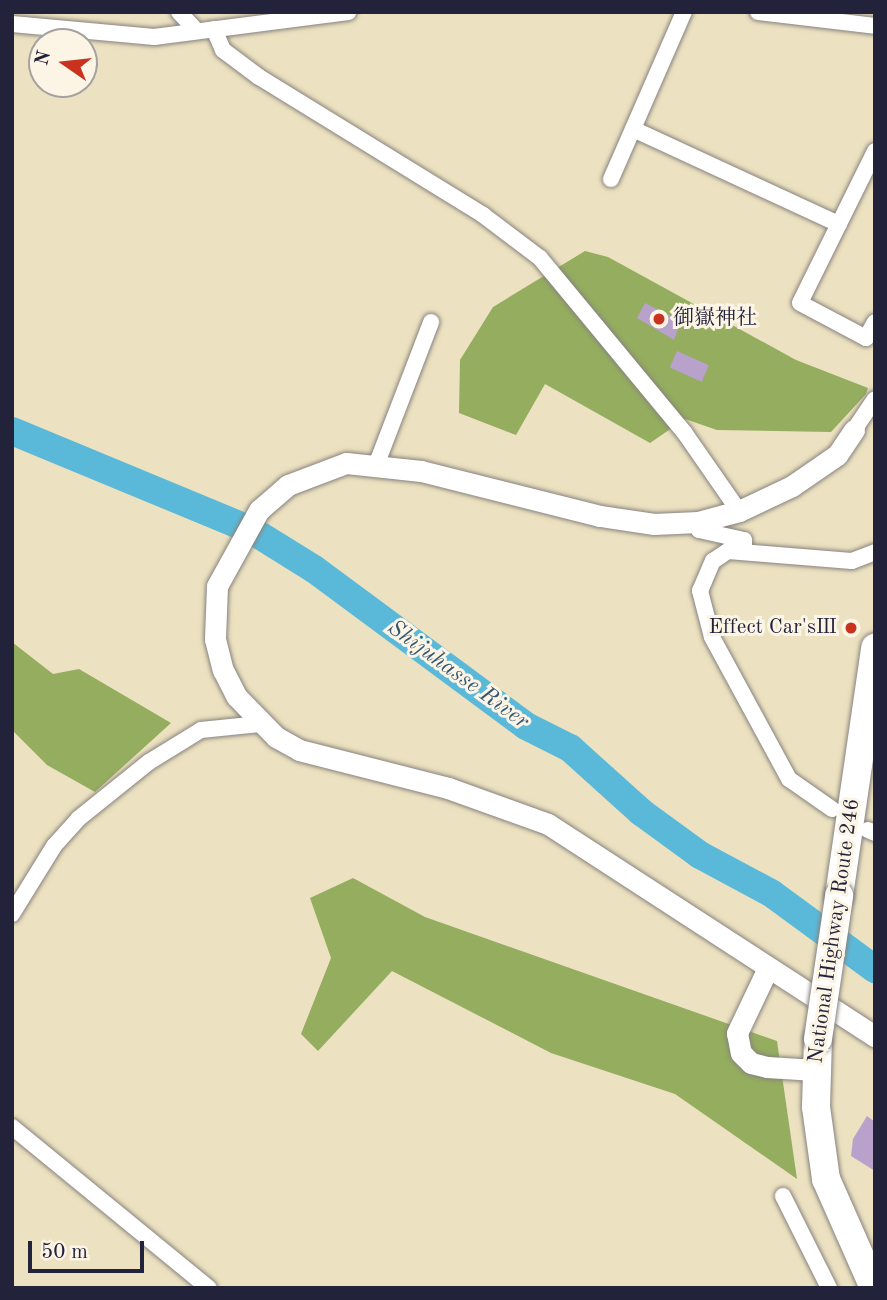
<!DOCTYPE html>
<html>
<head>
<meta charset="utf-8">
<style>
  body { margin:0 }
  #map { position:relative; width:887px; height:1300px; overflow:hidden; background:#ece1c0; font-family:"Old Standard TT","Noto Serif JP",serif }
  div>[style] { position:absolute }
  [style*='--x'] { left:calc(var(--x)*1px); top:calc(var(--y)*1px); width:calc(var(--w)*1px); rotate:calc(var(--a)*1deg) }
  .forest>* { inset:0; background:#94ad5f }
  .river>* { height:28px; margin:-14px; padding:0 14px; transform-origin:14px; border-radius:14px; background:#5ab9d9 }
  .building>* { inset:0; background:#b8a1ca; transform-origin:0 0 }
  .roads { filter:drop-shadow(0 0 2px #87827e) drop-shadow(0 0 2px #87827e) }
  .minor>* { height:16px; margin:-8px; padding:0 8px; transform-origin:8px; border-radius:8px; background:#fff }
  .tertiary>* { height:21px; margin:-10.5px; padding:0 10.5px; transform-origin:10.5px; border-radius:10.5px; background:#fff }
  .trunk>* { height:28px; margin:-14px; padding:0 14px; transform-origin:14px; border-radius:14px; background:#fff }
  .bridges { filter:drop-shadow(0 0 2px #87827e) drop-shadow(0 0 2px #87827e) }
  .trunk-bridge>* { height:28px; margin:-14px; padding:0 14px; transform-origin:14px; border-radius:14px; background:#fff }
  .dots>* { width:19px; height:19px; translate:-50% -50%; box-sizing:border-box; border:4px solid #fcf5e5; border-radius:50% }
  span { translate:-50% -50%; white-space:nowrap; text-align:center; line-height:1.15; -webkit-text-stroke:6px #fcf5e5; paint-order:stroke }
  .poi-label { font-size:21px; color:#22223b }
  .left { translate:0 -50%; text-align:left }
  .right { translate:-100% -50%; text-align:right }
  .street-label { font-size:21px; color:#22223b }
  .water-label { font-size:23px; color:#365772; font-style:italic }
  .frame { position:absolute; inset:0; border:14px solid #22223b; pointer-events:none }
  .north { position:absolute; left:28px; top:28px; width:70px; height:70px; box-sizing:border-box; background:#fcf5e5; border:2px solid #a5a1a1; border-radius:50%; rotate:284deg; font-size:19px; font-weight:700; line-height:28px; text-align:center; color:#22223b }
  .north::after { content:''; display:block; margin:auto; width:24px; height:32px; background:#c8321e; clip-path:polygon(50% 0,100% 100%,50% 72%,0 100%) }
  .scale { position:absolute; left:28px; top:1241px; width:116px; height:32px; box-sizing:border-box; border:4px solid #22223b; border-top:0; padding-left:9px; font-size:21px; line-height:24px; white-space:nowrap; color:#22223b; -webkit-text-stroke:5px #fcf5e5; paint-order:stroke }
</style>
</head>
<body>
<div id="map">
  <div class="forest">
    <i style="clip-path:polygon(585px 251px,608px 257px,796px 360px,868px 388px,866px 394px,831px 432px,717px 430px,685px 419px,650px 443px,545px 384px,516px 435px,459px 413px,460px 360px,493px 307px)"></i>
    <i style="clip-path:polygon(12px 642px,53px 674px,79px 669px,171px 723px,95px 792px,47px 765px,12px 730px)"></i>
    <i style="clip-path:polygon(353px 878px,425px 917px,777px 1041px,797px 1179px,675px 1094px,551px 1053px,392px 971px,318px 1051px,301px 1034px,331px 958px,310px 898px)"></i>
  </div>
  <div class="river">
    <i style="--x:12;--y:431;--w:259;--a:22.5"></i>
    <i style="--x:251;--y:530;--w:74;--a:31.8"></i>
    <i style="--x:314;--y:569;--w:264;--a:36.5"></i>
    <i style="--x:526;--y:726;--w:49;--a:26.6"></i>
    <i style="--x:570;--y:748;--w:96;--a:42"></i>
    <i style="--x:641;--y:812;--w:73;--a:36.1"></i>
    <i style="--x:700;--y:855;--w:81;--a:28.2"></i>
    <i style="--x:771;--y:893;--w:129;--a:36.2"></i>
  </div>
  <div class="building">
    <i style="clip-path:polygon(645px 303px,681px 321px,674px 340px,637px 318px)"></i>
    <i style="left:677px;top:351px;width:35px;height:18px;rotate:24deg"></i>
    <i style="clip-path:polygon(867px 1116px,875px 1122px,875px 1171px,851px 1156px,853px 1139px)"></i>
  </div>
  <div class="roads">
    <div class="minor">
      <i style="--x:179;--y:12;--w:26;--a:47"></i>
      <i style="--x:758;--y:12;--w:118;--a:6.8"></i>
      <i style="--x:12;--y:24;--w:143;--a:5.2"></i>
      <i style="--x:154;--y:37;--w:196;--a:-7.3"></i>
      <i style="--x:214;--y:29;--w:23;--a:67"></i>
      <i style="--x:223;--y:50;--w:45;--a:36.9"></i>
      <i style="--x:259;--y:77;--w:263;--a:31.6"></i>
      <i style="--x:483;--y:215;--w:71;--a:37"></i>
      <i style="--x:540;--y:258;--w:226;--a:50.4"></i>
      <i style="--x:684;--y:432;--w:96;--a:55.2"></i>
      <i style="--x:633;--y:129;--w:227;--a:24.8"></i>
      <i style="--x:875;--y:151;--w:169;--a:116.3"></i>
      <i style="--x:800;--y:303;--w:75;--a:27.9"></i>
      <i style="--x:866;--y:338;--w:18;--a:-61"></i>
      <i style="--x:611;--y:179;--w:182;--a:-66.4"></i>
      <i style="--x:854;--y:430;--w:37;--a:-56"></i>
      <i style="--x:377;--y:463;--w:151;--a:-69"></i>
      <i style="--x:698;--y:522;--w:8;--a:83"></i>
      <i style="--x:699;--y:530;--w:46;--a:12.5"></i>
      <i style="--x:744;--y:540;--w:9;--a:90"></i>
      <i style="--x:832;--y:809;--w:52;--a:-145.1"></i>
      <i style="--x:789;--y:779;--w:162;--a:-118.5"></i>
      <i style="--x:712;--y:637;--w:48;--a:-104.6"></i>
      <i style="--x:700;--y:591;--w:33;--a:-67"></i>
      <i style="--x:713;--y:561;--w:18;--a:-34"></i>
      <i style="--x:728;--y:551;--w:124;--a:4.6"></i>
      <i style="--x:852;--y:561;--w:25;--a:-21"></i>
      <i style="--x:868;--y:830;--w:8;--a:23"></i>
      <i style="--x:12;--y:914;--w:80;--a:-58.3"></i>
      <i style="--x:54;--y:846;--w:36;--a:-48"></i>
      <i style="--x:78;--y:819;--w:91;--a:-38.8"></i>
      <i style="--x:149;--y:762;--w:61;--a:-31.6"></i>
      <i style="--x:201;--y:730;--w:59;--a:-5.8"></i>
      <i style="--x:12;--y:1127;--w:254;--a:39.3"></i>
      <i style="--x:783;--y:1196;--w:103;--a:63.4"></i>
    </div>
    <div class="tertiary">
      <i style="--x:854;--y:430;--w:30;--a:124"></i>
      <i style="--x:837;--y:455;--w:55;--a:145.4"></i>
      <i style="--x:792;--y:486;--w:59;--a:154.7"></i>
      <i style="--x:739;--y:511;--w:42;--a:165"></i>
      <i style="--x:698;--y:522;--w:44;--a:177.4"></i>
      <i style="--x:654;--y:524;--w:55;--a:-171.6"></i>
      <i style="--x:600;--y:516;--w:185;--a:-165.9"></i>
      <i style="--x:421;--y:471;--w:75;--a:-173.9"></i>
      <i style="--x:346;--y:463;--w:62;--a:159.2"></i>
      <i style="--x:288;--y:485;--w:38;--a:139"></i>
      <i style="--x:259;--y:510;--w:87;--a:118.9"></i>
      <i style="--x:217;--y:586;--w:53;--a:92.2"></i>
      <i style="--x:215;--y:639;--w:32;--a:76"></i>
      <i style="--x:223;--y:670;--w:30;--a:63"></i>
      <i style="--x:237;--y:697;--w:56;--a:45.7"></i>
      <i style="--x:276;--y:737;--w:26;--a:29"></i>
      <i style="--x:299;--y:750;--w:154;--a:14.3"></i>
      <i style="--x:448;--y:788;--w:106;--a:19.8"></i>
      <i style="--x:548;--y:824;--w:390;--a:33"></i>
      <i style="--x:767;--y:970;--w:70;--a:115.5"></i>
      <i style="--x:737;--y:1033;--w:20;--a:79"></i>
      <i style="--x:741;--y:1053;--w:14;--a:45"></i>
      <i style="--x:751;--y:1063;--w:16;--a:14"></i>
      <i style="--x:767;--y:1067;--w:48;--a:3.6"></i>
    </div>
    <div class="trunk">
      <i style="--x:839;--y:896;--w:251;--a:-81.7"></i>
      <i style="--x:818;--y:1039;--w:68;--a:91.7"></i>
      <i style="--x:816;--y:1107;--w:73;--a:82.1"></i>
      <i style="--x:826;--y:1179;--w:119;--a:66.2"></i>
    </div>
  </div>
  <div class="bridges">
    <div class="trunk-bridge">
      <i style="--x:818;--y:1039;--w:145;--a:-81.6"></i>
    </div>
  </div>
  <div class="dots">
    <i style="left:659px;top:319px;background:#c8321e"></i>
    <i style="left:851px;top:628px;background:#c8321e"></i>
  </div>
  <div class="poi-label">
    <span class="left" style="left:673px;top:319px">御嶽神社</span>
    <span class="right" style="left:837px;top:628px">Effect Car'sⅢ</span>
  </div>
  <div class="street-label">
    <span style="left:835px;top:931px;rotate:-82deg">National Highway Route 246</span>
  </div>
  <div class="water-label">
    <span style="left:458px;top:675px;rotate:36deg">Shijuhasse River</span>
  </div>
  <div class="frame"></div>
  <div class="north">N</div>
  <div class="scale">50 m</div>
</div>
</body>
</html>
